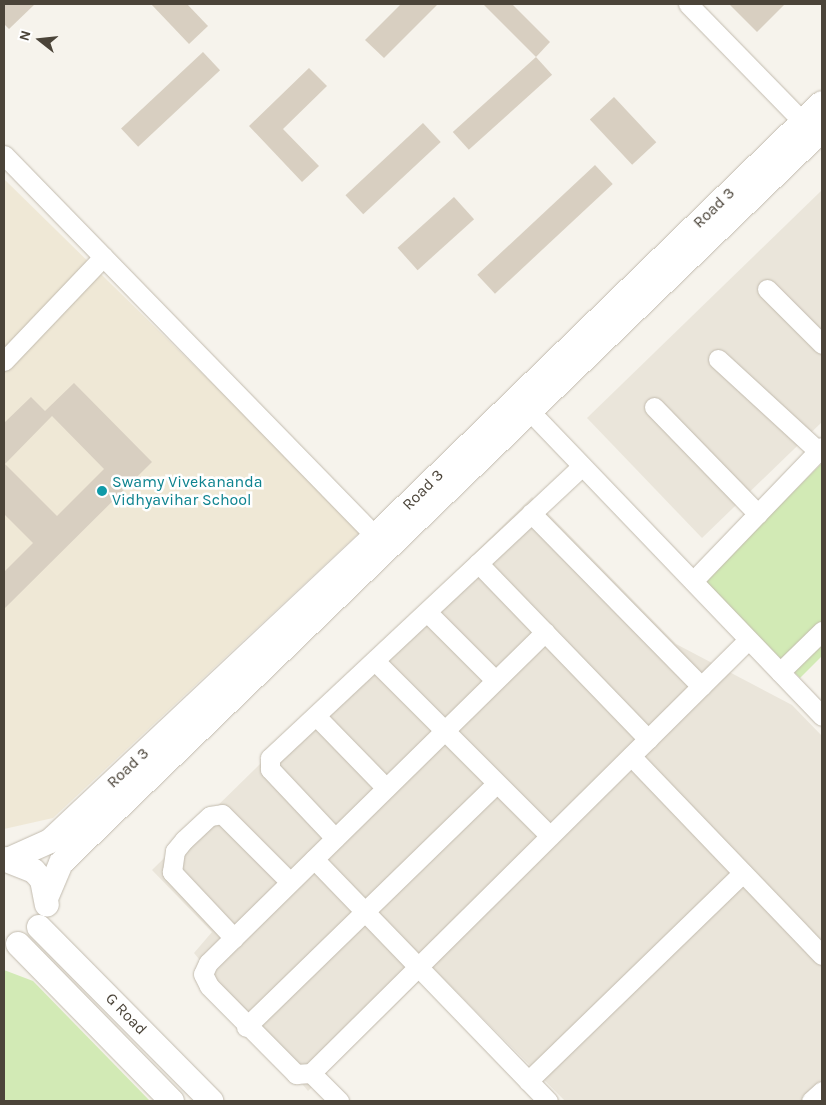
<!DOCTYPE html>
<html>
<head>
<meta charset="utf-8">
<style>
  body { margin:0 }
  #map { position:relative; width:826px; height:1105px; overflow:hidden; background:#f6f3ec; font-family:Karla,sans-serif }
  div>[style] { position:absolute }
  [style*='--x'] { left:calc(var(--x)*1px); top:calc(var(--y)*1px); width:calc(var(--w)*1px); rotate:calc(var(--a)*1deg) }
  .residential>* { inset:0; background:#eae5da }
  .education>* { inset:0; background:#efe8d6 }
  .green>* { inset:0; background:#d2eab5 }
  .building>* { inset:0; background:#d8cfc1; transform-origin:0 0 }
  .roads { filter:drop-shadow(0 0 1px #c2bbae) drop-shadow(0 0 1px #c2bbae) }
  .minor>* { height:19px; margin:-9.5px; padding:0 9.5px; transform-origin:9.5px; border-radius:9.5px; background:#fff }
  .tertiary>* { height:24px; margin:-12px; padding:0 12px; transform-origin:12px; border-radius:12px; background:#fff }
  .dots>* { width:14px; height:14px; translate:-50% -50%; box-sizing:border-box; border:2px solid #fff; border-radius:50% }
  span { translate:-50% -50%; white-space:nowrap; text-align:center; line-height:1.15; -webkit-text-stroke:5px #fff; paint-order:stroke }
  .street-label { font-size:16px; color:#4b4439 }
  .culture-label { font-size:16px; color:#0d838f }
  .left { translate:0 -50%; text-align:left }
  .frame { position:absolute; inset:0; border:5px solid #4b4439; pointer-events:none }
  .north { position:absolute; left:15px; top:15px; width:50px; height:50px; -webkit-text-stroke:4px #fff; paint-order:stroke; rotate:286deg; font-size:14px; font-weight:700; line-height:20px; text-align:center; color:#4b4439 }
  .north::after { content:''; display:block; margin:auto; width:18px; height:22px; background:#4b4439; clip-path:polygon(50% 0,100% 100%,50% 72%,0 100%) }
</style>
</head>
<body>
<div id="map">
  <div class="residential">
    <i style="clip-path:polygon(822px 190px,822px 422px,702px 538px,587px 418px)"></i>
    <i style="clip-path:polygon(532px 497px,676px 644px,792px 705px,822px 736px,822px 1101px,565px 1101px,433px 968px,308px 1091px,194px 953px,212px 932px,152px 870px)"></i>
  </div>
  <div class="education">
    <i style="clip-path:polygon(4px 179px,362px 530px,53px 818px,4px 829px)"></i>
  </div>
  <div class="green">
    <i style="clip-path:polygon(822px 463px,822px 656px,800px 678px,703px 582px)"></i>
    <i style="clip-path:polygon(4px 970px,33px 981px,150px 1101px,4px 1101px)"></i>
  </div>
  <div class="building">
    <i style="clip-path:polygon(4px 4px,35px 4px,9px 29px,4px 24px)"></i>
    <i style="clip-path:polygon(151px 4px,187px 4px,208px 26px,189px 44px)"></i>
    <i style="clip-path:polygon(401px 4px,438px 4px,384px 58px,365px 40px)"></i>
    <i style="clip-path:polygon(483px 4px,512px 4px,550px 42px,536px 57px)"></i>
    <i style="clip-path:polygon(729px 4px,785px 4px,757px 32px)"></i>
    <i style="left:203px;top:52px;width:25px;height:112px;rotate:47deg"></i>
    <i style="left:536px;top:57px;width:24px;height:112px;rotate:48deg"></i>
    <i style="clip-path:polygon(309px 68px,327px 86px,283px 129px,319px 166px,302px 182px,249px 126px)"></i>
    <i style="left:614px;top:97px;width:62px;height:33px;rotate:47deg"></i>
    <i style="left:423px;top:123px;width:26px;height:106px;rotate:47deg"></i>
    <i style="left:595px;top:165px;width:26px;height:161px;rotate:47deg"></i>
    <i style="left:454px;top:197px;width:30px;height:76px;rotate:48deg"></i>
    <i style="clip-path:polygon(evenodd,74px 383px,152px 462px,4px 609px,4px 572px,33px 543px,4px 514px,4px 423px,31px 397px,45px 411px,74px 383px,52px 416px,104px 469px,57px 516px,5px 464px,52px 416px)"></i>
  </div>
  <div class="roads">
    <div class="minor">
      <i style="--x:688;--y:4;--w:176;--a:45.7"></i>
      <i style="--x:4;--y:155;--w:546;--a:45.74"></i>
      <i style="--x:767;--y:289;--w:78;--a:45"></i>
      <i style="--x:718;--y:359;--w:136;--a:42.6"></i>
      <i style="--x:4;--y:361;--w:144;--a:-46.4"></i>
      <i style="--x:521;--y:402;--w:435;--a:46.2"></i>
      <i style="--x:654;--y:407;--w:149;--a:45.8"></i>
      <i style="--x:531;--y:513;--w:243;--a:45.5"></i>
      <i style="--x:478;--y:563;--w:245;--a:46"></i>
      <i style="--x:693;--y:581;--w:186;--a:-46.1"></i>
      <i style="--x:427;--y:612;--w:96;--a:45"></i>
      <i style="--x:545;--y:632;--w:472;--a:135.5"></i>
      <i style="--x:208;--y:963;--w:12;--a:114"></i>
      <i style="--x:203;--y:974;--w:13;--a:63"></i>
      <i style="--x:209;--y:986;--w:124;--a:45.3"></i>
      <i style="--x:296;--y:1074;--w:15;--a:-4"></i>
      <i style="--x:311;--y:1073;--w:615;--a:-44.74"></i>
      <i style="--x:375;--y:661;--w:247;--a:45"></i>
      <i style="--x:780;--y:672;--w:59;--a:-44.3"></i>
      <i style="--x:316;--y:716;--w:100;--a:45.8"></i>
      <i style="--x:631;--y:756;--w:276;--a:46.2"></i>
      <i style="--x:335;--y:838;--w:95;--a:-133.3"></i>
      <i style="--x:270;--y:769;--w:11;--a:-90"></i>
      <i style="--x:270;--y:758;--w:427;--a:-43.1"></i>
      <i style="--x:314;--y:859;--w:337;--a:46"></i>
      <i style="--x:234;--y:938;--w:91;--a:-133.2"></i>
      <i style="--x:172;--y:872;--w:21;--a:-82"></i>
      <i style="--x:175;--y:851;--w:14;--a:-51"></i>
      <i style="--x:184;--y:840;--w:35;--a:-43"></i>
      <i style="--x:210;--y:816;--w:12;--a:-9"></i>
      <i style="--x:222;--y:814;--w:96;--a:45"></i>
      <i style="--x:246;--y:1027;--w:349;--a:-44.2"></i>
      <i style="--x:311;--y:1073;--w:40;--a:45"></i>
      <i style="--x:528;--y:1081;--w:299;--a:-44.1"></i>
      <i style="--x:811;--y:1101;--w:15;--a:-42"></i>
    </div>
    <div class="tertiary">
      <i style="--x:4;--y:859;--w:32;--a:22"></i>
      <i style="--x:34;--y:871;--w:12;--a:48"></i>
      <i style="--x:42;--y:880;--w:25;--a:79"></i>
      <i style="--x:10;--y:859;--w:44;--a:-24.2"></i>
      <i style="--x:50;--y:841;--w:446;--a:-43.2"></i>
      <i style="--x:375;--y:536;--w:622;--a:-44.09"></i>
      <i style="--x:47;--y:896;--w:36;--a:-67"></i>
      <i style="--x:61;--y:863;--w:1057;--a:-43.93"></i>
      <i style="--x:39;--y:927;--w:245;--a:45.3"></i>
      <i style="--x:18;--y:944;--w:220;--a:45.6"></i>
    </div>
  </div>
  <div class="dots">
    <i style="left:102px;top:491px;background:#0f9aa8"></i>
  </div>
  <div class="street-label">
    <span style="left:714px;top:208px;rotate:-44deg">Road 3</span>
    <span style="left:423px;top:490px;rotate:-45deg">Road 3</span>
    <span style="left:128px;top:768px;rotate:-43deg">Road 3</span>
    <span style="left:126px;top:1014px;rotate:46deg">G Road</span>
  </div>
  <div class="culture-label">
    <span class="left" style="left:112px;top:491px">Swamy Vivekananda<br>Vidhyavihar School</span>
  </div>
  <div class="frame"></div>
  <div class="north">N</div>
</div>
</body>
</html>
